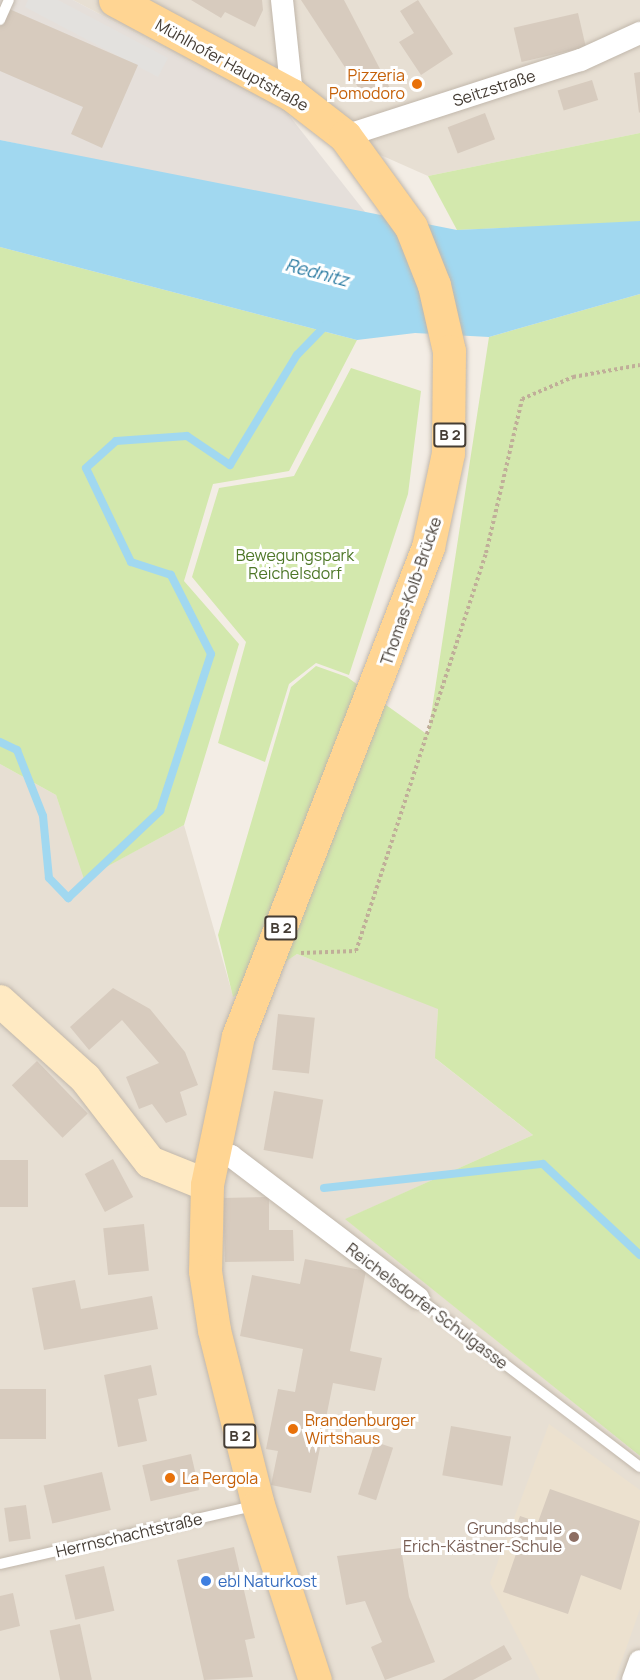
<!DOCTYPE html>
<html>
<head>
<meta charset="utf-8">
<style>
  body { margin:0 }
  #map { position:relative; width:640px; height:1680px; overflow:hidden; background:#f3ede5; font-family:Manrope,sans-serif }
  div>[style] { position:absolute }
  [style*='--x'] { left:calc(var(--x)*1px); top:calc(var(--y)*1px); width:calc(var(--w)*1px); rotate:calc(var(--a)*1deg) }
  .residential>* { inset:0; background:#e7dfd3 }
  .industrial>* { inset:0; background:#e5dfda }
  .education>* { inset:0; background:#ece1cf }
  .green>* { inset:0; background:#d3e8ad }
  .parking>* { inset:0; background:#e3e1de }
  .water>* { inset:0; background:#a1d8f0 }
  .stream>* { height:8px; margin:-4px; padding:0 4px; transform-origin:4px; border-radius:4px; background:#a1d8f0 }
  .building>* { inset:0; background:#d7cbbe; transform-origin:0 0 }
  .path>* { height:4px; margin-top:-2px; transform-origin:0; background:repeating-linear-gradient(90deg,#c0ae99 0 3px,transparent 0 6px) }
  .roads { filter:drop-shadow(0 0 2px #c1b7ab) drop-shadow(0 0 2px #c1b7ab) }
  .service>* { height:10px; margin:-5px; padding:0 5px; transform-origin:5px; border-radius:5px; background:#fff }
  .minor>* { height:22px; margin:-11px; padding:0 11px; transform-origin:11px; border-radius:11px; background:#fff }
  .secondary>* { height:32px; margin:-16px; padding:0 16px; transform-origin:16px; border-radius:16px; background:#ffeac3 }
  .primary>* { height:33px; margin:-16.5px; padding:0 16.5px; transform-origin:16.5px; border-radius:16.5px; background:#ffd593 }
  .dots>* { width:16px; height:16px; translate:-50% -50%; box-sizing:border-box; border:3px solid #fff; border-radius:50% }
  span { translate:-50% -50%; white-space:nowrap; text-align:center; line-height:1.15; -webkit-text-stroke:6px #fff; paint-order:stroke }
  .shield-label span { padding:2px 4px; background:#fff; border:2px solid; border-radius:4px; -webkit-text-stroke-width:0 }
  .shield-label { font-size:15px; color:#453d35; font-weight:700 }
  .street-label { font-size:16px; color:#453d35 }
  .food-label { font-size:16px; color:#c56008 }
  .right { translate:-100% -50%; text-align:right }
  .left { translate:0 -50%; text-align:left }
  .park-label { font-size:16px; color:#4e7728 }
  .education-label { font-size:16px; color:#785e54 }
  .shop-label { font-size:16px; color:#366cbe }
  .water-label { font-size:18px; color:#2b7ba2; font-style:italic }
</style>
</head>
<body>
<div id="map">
  <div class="residential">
    <i style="clip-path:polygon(73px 0,640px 0,640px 133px,428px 176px,288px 114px)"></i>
    <i style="clip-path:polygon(0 764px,56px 795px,85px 878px,184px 825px,233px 996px,297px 954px,438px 1008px,436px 1059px,533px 1135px,346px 1219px,640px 1456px,640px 1680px,0 1680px)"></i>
  </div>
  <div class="industrial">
    <i style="clip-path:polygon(0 0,73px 0,288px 114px,369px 217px,0 140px)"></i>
  </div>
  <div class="education">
    <i style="clip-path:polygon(549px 1424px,640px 1490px,640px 1609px,615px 1680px,540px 1680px,490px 1583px)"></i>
  </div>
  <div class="green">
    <i style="clip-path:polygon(640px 133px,640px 221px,631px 223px,457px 230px,428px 176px)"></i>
    <i style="clip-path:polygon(0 247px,357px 340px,289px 471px,213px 484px,184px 581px,239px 644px,184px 825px,84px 879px,56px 795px,0 764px)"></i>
    <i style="clip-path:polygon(640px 294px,640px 1456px,345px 1219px,533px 1135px,435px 1058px,438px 1009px,297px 954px,233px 997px,218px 935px,291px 687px,316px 666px,347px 677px,428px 735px,489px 337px)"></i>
    <i style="clip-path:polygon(351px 368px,421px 391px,408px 494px,349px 675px,316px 663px,289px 684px,265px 762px,218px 743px,246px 642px,192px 577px,219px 488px,294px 476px)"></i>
  </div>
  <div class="parking">
    <i style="clip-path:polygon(28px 0,58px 0,168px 58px,158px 77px,25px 7px)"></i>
  </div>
  <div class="water">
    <i style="clip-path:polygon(0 140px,457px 230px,640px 221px,640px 294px,489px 337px,415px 333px,357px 340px,0 247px)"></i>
  </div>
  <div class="stream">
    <i style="--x:0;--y:742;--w:19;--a:25"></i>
    <i style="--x:17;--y:750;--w:71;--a:68.5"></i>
    <i style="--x:43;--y:816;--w:62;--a:84.5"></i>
    <i style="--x:49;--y:878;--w:28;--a:46"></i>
    <i style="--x:68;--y:898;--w:127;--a:-43.4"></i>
    <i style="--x:160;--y:811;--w:165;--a:-72"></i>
    <i style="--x:211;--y:654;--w:89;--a:-116.9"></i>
    <i style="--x:171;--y:575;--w:42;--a:-162"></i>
    <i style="--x:131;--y:562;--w:104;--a:-115.6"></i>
    <i style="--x:86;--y:468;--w:40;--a:-42"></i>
    <i style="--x:116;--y:441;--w:71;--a:-4"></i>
    <i style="--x:187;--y:436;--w:52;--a:34"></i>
    <i style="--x:230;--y:465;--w:129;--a:-58.7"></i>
    <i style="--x:297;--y:355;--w:43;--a:-45.9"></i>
    <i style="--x:324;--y:1188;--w:220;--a:-6.3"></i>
    <i style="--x:543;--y:1164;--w:133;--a:43.2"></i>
  </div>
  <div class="building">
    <i style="clip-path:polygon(191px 0,262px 0,263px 10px,255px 27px,225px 12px,221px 18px)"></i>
    <i style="clip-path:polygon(301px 0,344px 0,392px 92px,367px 101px)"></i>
    <i style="clip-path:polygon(418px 0,453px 54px,421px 75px,399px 42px,414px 33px,400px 11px)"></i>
    <i style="clip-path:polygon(0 5px,138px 65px,102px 148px,71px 134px,83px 107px,0 71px)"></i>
    <i style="left:578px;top:13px;width:35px;height:66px;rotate:77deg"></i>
    <i style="clip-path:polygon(640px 72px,640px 112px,639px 113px,634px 73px)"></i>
    <i style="left:592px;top:80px;width:21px;height:36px;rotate:73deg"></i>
    <i style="left:485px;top:113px;width:28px;height:40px;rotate:69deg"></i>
    <i style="clip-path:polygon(113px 988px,150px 1009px,185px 1052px,198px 1085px,180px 1092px,187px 1115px,166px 1123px,152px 1104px,139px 1109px,126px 1077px,159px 1063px,122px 1020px,89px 1050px,70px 1027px)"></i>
    <i style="left:278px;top:1014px;width:37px;height:56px;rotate:6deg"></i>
    <i style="left:37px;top:1061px;width:73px;height:35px;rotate:46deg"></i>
    <i style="left:274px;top:1091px;width:50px;height:60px;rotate:10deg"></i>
    <i style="left:113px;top:1159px;width:43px;height:32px;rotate:62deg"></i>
    <i style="left:0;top:1160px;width:28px;height:47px"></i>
    <i style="clip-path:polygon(269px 1197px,269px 1230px,293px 1230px,294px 1261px,225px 1262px,223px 1198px)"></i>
    <i style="left:144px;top:1224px;width:47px;height:41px;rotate:84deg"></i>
    <i style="clip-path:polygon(305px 1259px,366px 1271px,350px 1351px,382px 1358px,375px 1391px,333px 1383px,311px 1493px,271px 1485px,278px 1451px,266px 1449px,278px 1389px,295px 1392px,303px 1349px,240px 1336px,252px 1275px,300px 1284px)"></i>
    <i style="clip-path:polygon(75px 1280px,81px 1309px,152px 1296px,158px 1329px,44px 1350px,32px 1288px)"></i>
    <i style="clip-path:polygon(151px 1365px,157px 1395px,138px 1399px,147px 1441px,118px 1447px,104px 1375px)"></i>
    <i style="left:46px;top:1389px;width:50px;height:46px;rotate:90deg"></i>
    <i style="left:451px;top:1426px;width:61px;height:50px;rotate:10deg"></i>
    <i style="left:375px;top:1442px;width:19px;height:55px;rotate:18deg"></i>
    <i style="left:191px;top:1454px;width:37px;height:50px;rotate:77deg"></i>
    <i style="left:102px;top:1472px;width:39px;height:60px;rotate:77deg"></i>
    <i style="clip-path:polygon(550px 1489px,640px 1521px,621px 1590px,581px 1575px,568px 1614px,503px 1592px,517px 1551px,508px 1548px,520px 1516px,538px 1522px)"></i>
    <i style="left:26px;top:1505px;width:34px;height:22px;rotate:82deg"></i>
    <i style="clip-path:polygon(234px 1547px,255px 1638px,245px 1640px,253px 1677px,204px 1680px,177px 1560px)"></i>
    <i style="clip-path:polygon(401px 1548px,409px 1597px,435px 1662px,385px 1680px,371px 1647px,382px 1642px,365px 1601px,346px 1605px,337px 1556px)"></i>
    <i style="left:104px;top:1566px;width:46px;height:40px;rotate:77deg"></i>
    <i style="clip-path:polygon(13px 1593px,20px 1626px,0 1631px,0 1596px)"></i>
    <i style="left:80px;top:1624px;width:57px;height:31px;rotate:78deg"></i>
    <i style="clip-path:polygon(504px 1645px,512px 1659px,473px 1680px,442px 1680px)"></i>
  </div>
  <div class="path">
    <i style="--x:301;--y:953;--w:55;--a:-2.1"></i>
    <i style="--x:356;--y:951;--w:419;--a:-71.9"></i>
    <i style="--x:486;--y:553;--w:158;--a:-76.8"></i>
    <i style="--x:522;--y:399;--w:56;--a:-23.3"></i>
    <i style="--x:573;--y:377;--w:68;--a:-10.2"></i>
  </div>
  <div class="roads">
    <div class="service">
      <i style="--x:0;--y:20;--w:22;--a:-66"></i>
      <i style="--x:418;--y:1298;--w:279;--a:37.3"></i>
      <i style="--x:0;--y:1564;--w:261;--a:-12.9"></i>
    </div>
    <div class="minor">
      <i style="--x:282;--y:0;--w:96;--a:84"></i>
      <i style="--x:345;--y:136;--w:248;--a:-17.9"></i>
      <i style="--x:581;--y:60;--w:65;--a:-24.6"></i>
      <i style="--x:211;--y:1151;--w:21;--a:14"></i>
      <i style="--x:231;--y:1156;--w:235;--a:37.2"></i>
      <i style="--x:633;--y:1680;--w:20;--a:-70"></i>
    </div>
    <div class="secondary">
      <i style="--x:0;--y:1001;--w:115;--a:42.2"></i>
      <i style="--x:85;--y:1078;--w:106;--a:52.3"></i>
      <i style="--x:150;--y:1162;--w:61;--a:22"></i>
    </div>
    <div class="primary">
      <i style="--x:115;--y:0;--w:201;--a:28.2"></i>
      <i style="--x:292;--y:95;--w:67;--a:37.7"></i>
      <i style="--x:345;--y:136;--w:112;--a:54"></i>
      <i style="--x:411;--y:227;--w:62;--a:68.4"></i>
      <i style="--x:434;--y:285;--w:68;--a:77.2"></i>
      <i style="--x:449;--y:351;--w:102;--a:90.6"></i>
      <i style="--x:448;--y:453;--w:96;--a:102"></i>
      <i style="--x:428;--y:547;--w:525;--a:111.23"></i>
      <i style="--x:238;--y:1036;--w:152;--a:101.8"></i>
      <i style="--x:207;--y:1185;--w:86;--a:91.3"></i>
      <i style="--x:205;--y:1271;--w:60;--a:81.3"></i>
      <i style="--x:214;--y:1330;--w:180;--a:75.9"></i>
      <i style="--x:258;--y:1505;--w:184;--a:72"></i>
    </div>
  </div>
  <div class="dots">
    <i style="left:417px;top:84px;background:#e8710a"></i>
    <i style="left:293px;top:1429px;background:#e8710a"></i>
    <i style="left:170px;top:1478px;background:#e8710a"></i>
    <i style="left:574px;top:1537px;background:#8d6e63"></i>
    <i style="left:206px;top:1581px;background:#3f7fe0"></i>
  </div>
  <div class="shield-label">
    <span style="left:450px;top:435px">B 2</span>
    <span style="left:281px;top:928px">B 2</span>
    <span style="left:240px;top:1436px">B 2</span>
  </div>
  <div class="street-label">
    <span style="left:232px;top:65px;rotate:29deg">Mühlhofer Hauptstraße</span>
    <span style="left:494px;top:88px;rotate:-18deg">Seitzstraße</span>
    <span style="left:411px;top:591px;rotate:-71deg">Thomas-Kolb-Brücke</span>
    <span style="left:427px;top:1306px;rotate:37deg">Reichelsdorfer Schulgasse</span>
    <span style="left:129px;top:1535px;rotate:-13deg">Herrnschachtstraße</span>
  </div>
  <div class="food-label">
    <span class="right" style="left:405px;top:84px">Pizzeria<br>Pomodoro</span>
    <span class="left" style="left:305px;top:1429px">Brandenburger<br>Wirtshaus</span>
    <span class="left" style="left:182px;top:1478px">La Pergola</span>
  </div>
  <div class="park-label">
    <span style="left:295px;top:564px">Bewegungspark<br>Reichelsdorf</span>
  </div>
  <div class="education-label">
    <span class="right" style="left:562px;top:1537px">Grundschule<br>Erich-Kästner-Schule</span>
  </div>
  <div class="shop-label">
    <span class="left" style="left:218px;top:1581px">ebl Naturkost</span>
  </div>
  <div class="water-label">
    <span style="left:317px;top:272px;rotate:15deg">Rednitz</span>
  </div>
</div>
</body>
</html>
